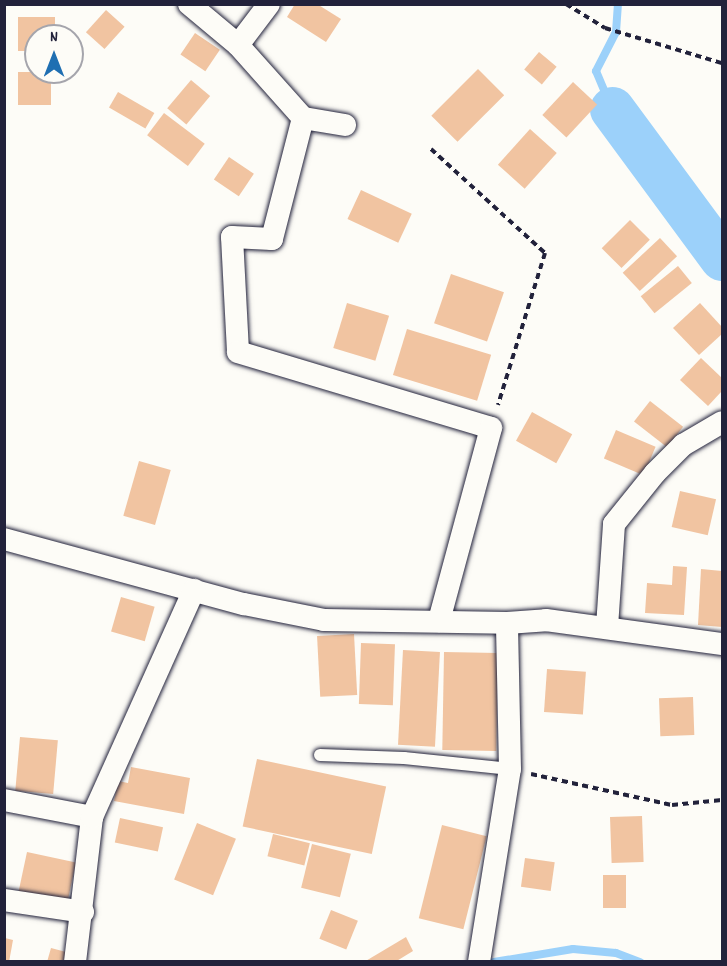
<!DOCTYPE html>
<html>
<head>
<meta charset="utf-8">
<style>
  body { margin:0 }
  #map { position:relative; width:727px; height:966px; overflow:hidden; background:#fdfcf7; font-family:Dekko,sans-serif }
  div>[style] { position:absolute }
  [style*='--x'] { left:calc(var(--x)*1px); top:calc(var(--y)*1px); width:calc(var(--w)*1px); rotate:calc(var(--a)*1deg) }
  .stream>* { height:8px; margin:-4px; padding:0 4px; transform-origin:4px; border-radius:4px; background:#9cd1fa }
  .river>* { height:45px; margin:-22.5px; padding:0 22.5px; transform-origin:22.5px; border-radius:22.5px; background:#9cd1fa }
  .building>* { inset:0; background:#f1c4a1; transform-origin:0 0 }
  .path>* { height:4px; margin-top:-2px; transform-origin:0; background:repeating-linear-gradient(90deg,#22223b 0 6px,transparent 0 10.5px) }
  .roads { filter:drop-shadow(0 0 2px #22223b) drop-shadow(0 0 2px #22223b) }
  .service>* { height:12px; margin:-6px; padding:0 6px; transform-origin:6px; border-radius:6px; background:#fdfcf7 }
  .minor>* { height:22px; margin:-11px; padding:0 11px; transform-origin:11px; border-radius:11px; background:#fdfcf7 }
  span { translate:-50% -50%; white-space:nowrap; text-align:center; line-height:1.15; -webkit-text-stroke:5px #fdfcf7; paint-order:stroke }
  .frame { position:absolute; inset:0; border:6px solid #22223b; pointer-events:none }
  .north { position:absolute; left:24px; top:24px; width:60px; height:60px; box-sizing:border-box; background:#fdfcf7; border:2px solid #a5a5ac; border-radius:50%; rotate:0deg; font-size:16px; font-weight:700; line-height:24px; text-align:center; color:#22223b }
  .north::after { content:''; display:block; margin:auto; width:21px; height:27px; background:#1f6fb2; clip-path:polygon(50% 0,100% 100%,50% 72%,0 100%) }
</style>
</head>
<body>
<div id="map">
  <div class="stream">
    <i style="--x:612;--y:109;--w:41;--a:-112.8"></i>
    <i style="--x:596;--y:71;--w:44;--a:-62.9"></i>
    <i style="--x:616;--y:32;--w:28;--a:-86"></i>
    <i style="--x:494;--y:962;--w:80;--a:-9.3"></i>
    <i style="--x:573;--y:949;--w:43;--a:5.3"></i>
    <i style="--x:616;--y:953;--w:26;--a:21"></i>
  </div>
  <div class="river">
    <i style="--x:612;--y:109;--w:185;--a:53.6"></i>
  </div>
  <div class="building">
    <i style="clip-path:polygon(295px 4px,317px 4px,341px 19px,326px 42px,287px 17px)"></i>
    <i style="left:106px;top:10px;width:25px;height:30px;rotate:42deg"></i>
    <i style="clip-path:polygon(18px 17px,55px 17px,55px 36px,36px 36px,36px 51px,18px 51px)"></i>
    <i style="left:195px;top:33px;width:30px;height:26px;rotate:34deg"></i>
    <i style="left:539px;top:52px;width:23px;height:23px;rotate:40deg"></i>
    <i style="left:478px;top:69px;width:37px;height:66px;rotate:45deg"></i>
    <i style="left:51px;top:72px;width:33px;height:33px;rotate:90deg"></i>
    <i style="left:191px;top:80px;width:25px;height:37px;rotate:40deg"></i>
    <i style="left:573px;top:82px;width:33px;height:45px;rotate:43deg"></i>
    <i style="left:118px;top:92px;width:42px;height:18px;rotate:30deg"></i>
    <i style="left:164px;top:113px;width:51px;height:28px;rotate:37deg"></i>
    <i style="left:530px;top:129px;width:36px;height:48px;rotate:42deg"></i>
    <i style="left:229px;top:157px;width:30px;height:27px;rotate:34deg"></i>
    <i style="left:361px;top:190px;width:56px;height:32px;rotate:25deg"></i>
    <i style="left:630px;top:220px;width:28px;height:40px;rotate:45deg"></i>
    <i style="left:660px;top:238px;width:25px;height:51px;rotate:47deg"></i>
    <i style="left:678px;top:266px;width:22px;height:48px;rotate:51deg"></i>
    <i style="left:451px;top:274px;width:56px;height:52px;rotate:19deg"></i>
    <i style="left:347px;top:303px;width:44px;height:47px;rotate:17deg"></i>
    <i style="clip-path:polygon(700px 303px,722px 327px,722px 334px,699px 355px,673px 328px)"></i>
    <i style="left:407px;top:329px;width:88px;height:48px;rotate:17deg"></i>
    <i style="clip-path:polygon(701px 358px,722px 378px,722px 391px,708px 406px,680px 380px)"></i>
    <i style="left:650px;top:401px;width:42px;height:26px;rotate:38deg"></i>
    <i style="left:532px;top:412px;width:46px;height:33px;rotate:29deg"></i>
    <i style="left:616px;top:430px;width:43px;height:31px;rotate:23deg"></i>
    <i style="left:139px;top:461px;width:33px;height:57px;rotate:16deg"></i>
    <i style="left:680px;top:491px;width:37px;height:37px;rotate:13deg"></i>
    <i style="clip-path:polygon(673px 566px,687px 567px,684px 615px,645px 613px,647px 583px,672px 585px)"></i>
    <i style="clip-path:polygon(701px 569px,722px 571px,722px 627px,698px 625px)"></i>
    <i style="left:121px;top:597px;width:35px;height:36px;rotate:16deg"></i>
    <i style="left:354px;top:634px;width:61px;height:37px;rotate:87deg"></i>
    <i style="left:361px;top:643px;width:34px;height:61px;rotate:2deg"></i>
    <i style="left:403px;top:650px;width:37px;height:95px;rotate:3deg"></i>
    <i style="left:444px;top:652px;width:54px;height:98px;rotate:1deg"></i>
    <i style="left:547px;top:669px;width:39px;height:43px;rotate:4deg"></i>
    <i style="left:693px;top:697px;width:38px;height:34px;rotate:88deg"></i>
    <i style="left:20px;top:737px;width:38px;height:54px;rotate:5deg"></i>
    <i style="left:257px;top:759px;width:132px;height:69px;rotate:12deg"></i>
    <i style="clip-path:polygon(131px 767px,190px 778px,184px 814px,114px 801px,118px 781px,128px 783px)"></i>
    <i style="left:642px;top:816px;width:46px;height:32px;rotate:88deg"></i>
    <i style="left:120px;top:818px;width:44px;height:25px;rotate:12deg"></i>
    <i style="left:197px;top:823px;width:42px;height:61px;rotate:22deg"></i>
    <i style="left:442px;top:825px;width:46px;height:96px;rotate:14deg"></i>
    <i style="left:273px;top:834px;width:38px;height:23px;rotate:14deg"></i>
    <i style="left:312px;top:844px;width:40px;height:45px;rotate:14deg"></i>
    <i style="left:27px;top:852px;width:50px;height:44px;rotate:12deg"></i>
    <i style="left:525px;top:858px;width:30px;height:29px;rotate:8deg"></i>
    <i style="left:603px;top:875px;width:23px;height:33px"></i>
    <i style="left:331px;top:910px;width:29px;height:31px;rotate:22deg"></i>
    <i style="clip-path:polygon(406px 937px,413px 951px,395px 962px,364px 962px)"></i>
    <i style="clip-path:polygon(5px 938px,13px 940px,9px 962px,5px 962px)"></i>
    <i style="clip-path:polygon(51px 948px,66px 952px,63px 962px,47px 962px)"></i>
  </div>
  <div class="path">
    <i style="--x:566;--y:4;--w:46;--a:31.6"></i>
    <i style="--x:605;--y:28;--w:122;--a:16.7"></i>
    <i style="--x:431;--y:149;--w:154;--a:42.4"></i>
    <i style="--x:545;--y:253;--w:159;--a:107.2"></i>
    <i style="--x:531;--y:774;--w:144;--a:12.4"></i>
    <i style="--x:672;--y:805;--w:50;--a:-5.7"></i>
  </div>
  <div class="roads">
    <div class="service">
      <i style="--x:320;--y:755;--w:84;--a:2"></i>
      <i style="--x:404;--y:758;--w:107;--a:5.9"></i>
    </div>
    <div class="minor">
      <i style="--x:189;--y:4;--w:64;--a:39.9"></i>
      <i style="--x:238;--y:45;--w:98;--a:48.3"></i>
      <i style="--x:238;--y:45;--w:51;--a:-52.9"></i>
      <i style="--x:345;--y:125;--w:43;--a:-170.5"></i>
      <i style="--x:303;--y:118;--w:125;--a:104.4"></i>
      <i style="--x:272;--y:239;--w:40;--a:-177.1"></i>
      <i style="--x:232;--y:237;--w:115;--a:87"></i>
      <i style="--x:238;--y:352;--w:264;--a:16.7"></i>
      <i style="--x:491;--y:428;--w:200;--a:105.1"></i>
      <i style="--x:4;--y:539;--w:249;--a:15.2"></i>
      <i style="--x:244;--y:604;--w:82;--a:11.3"></i>
      <i style="--x:324;--y:620;--w:183;--a:0.9"></i>
      <i style="--x:507;--y:623;--w:39;--a:-4"></i>
      <i style="--x:546;--y:620;--w:178;--a:7.8"></i>
      <i style="--x:607;--y:627;--w:103;--a:-86.1"></i>
      <i style="--x:614;--y:524;--w:65;--a:-51.2"></i>
      <i style="--x:655;--y:473;--w:40;--a:-45"></i>
      <i style="--x:683;--y:445;--w:45;--a:-30.5"></i>
      <i style="--x:4;--y:800;--w:90;--a:10.9"></i>
      <i style="--x:4;--y:900;--w:80;--a:8.6"></i>
      <i style="--x:75;--y:962;--w:146;--a:-83.3"></i>
      <i style="--x:92;--y:817;--w:249;--a:-65.8"></i>
      <i style="--x:479;--y:962;--w:195;--a:-80.9"></i>
      <i style="--x:510;--y:769;--w:146;--a:-91.2"></i>
    </div>
  </div>
  <div class="frame"></div>
  <div class="north">N</div>
</div>
</body>
</html>
